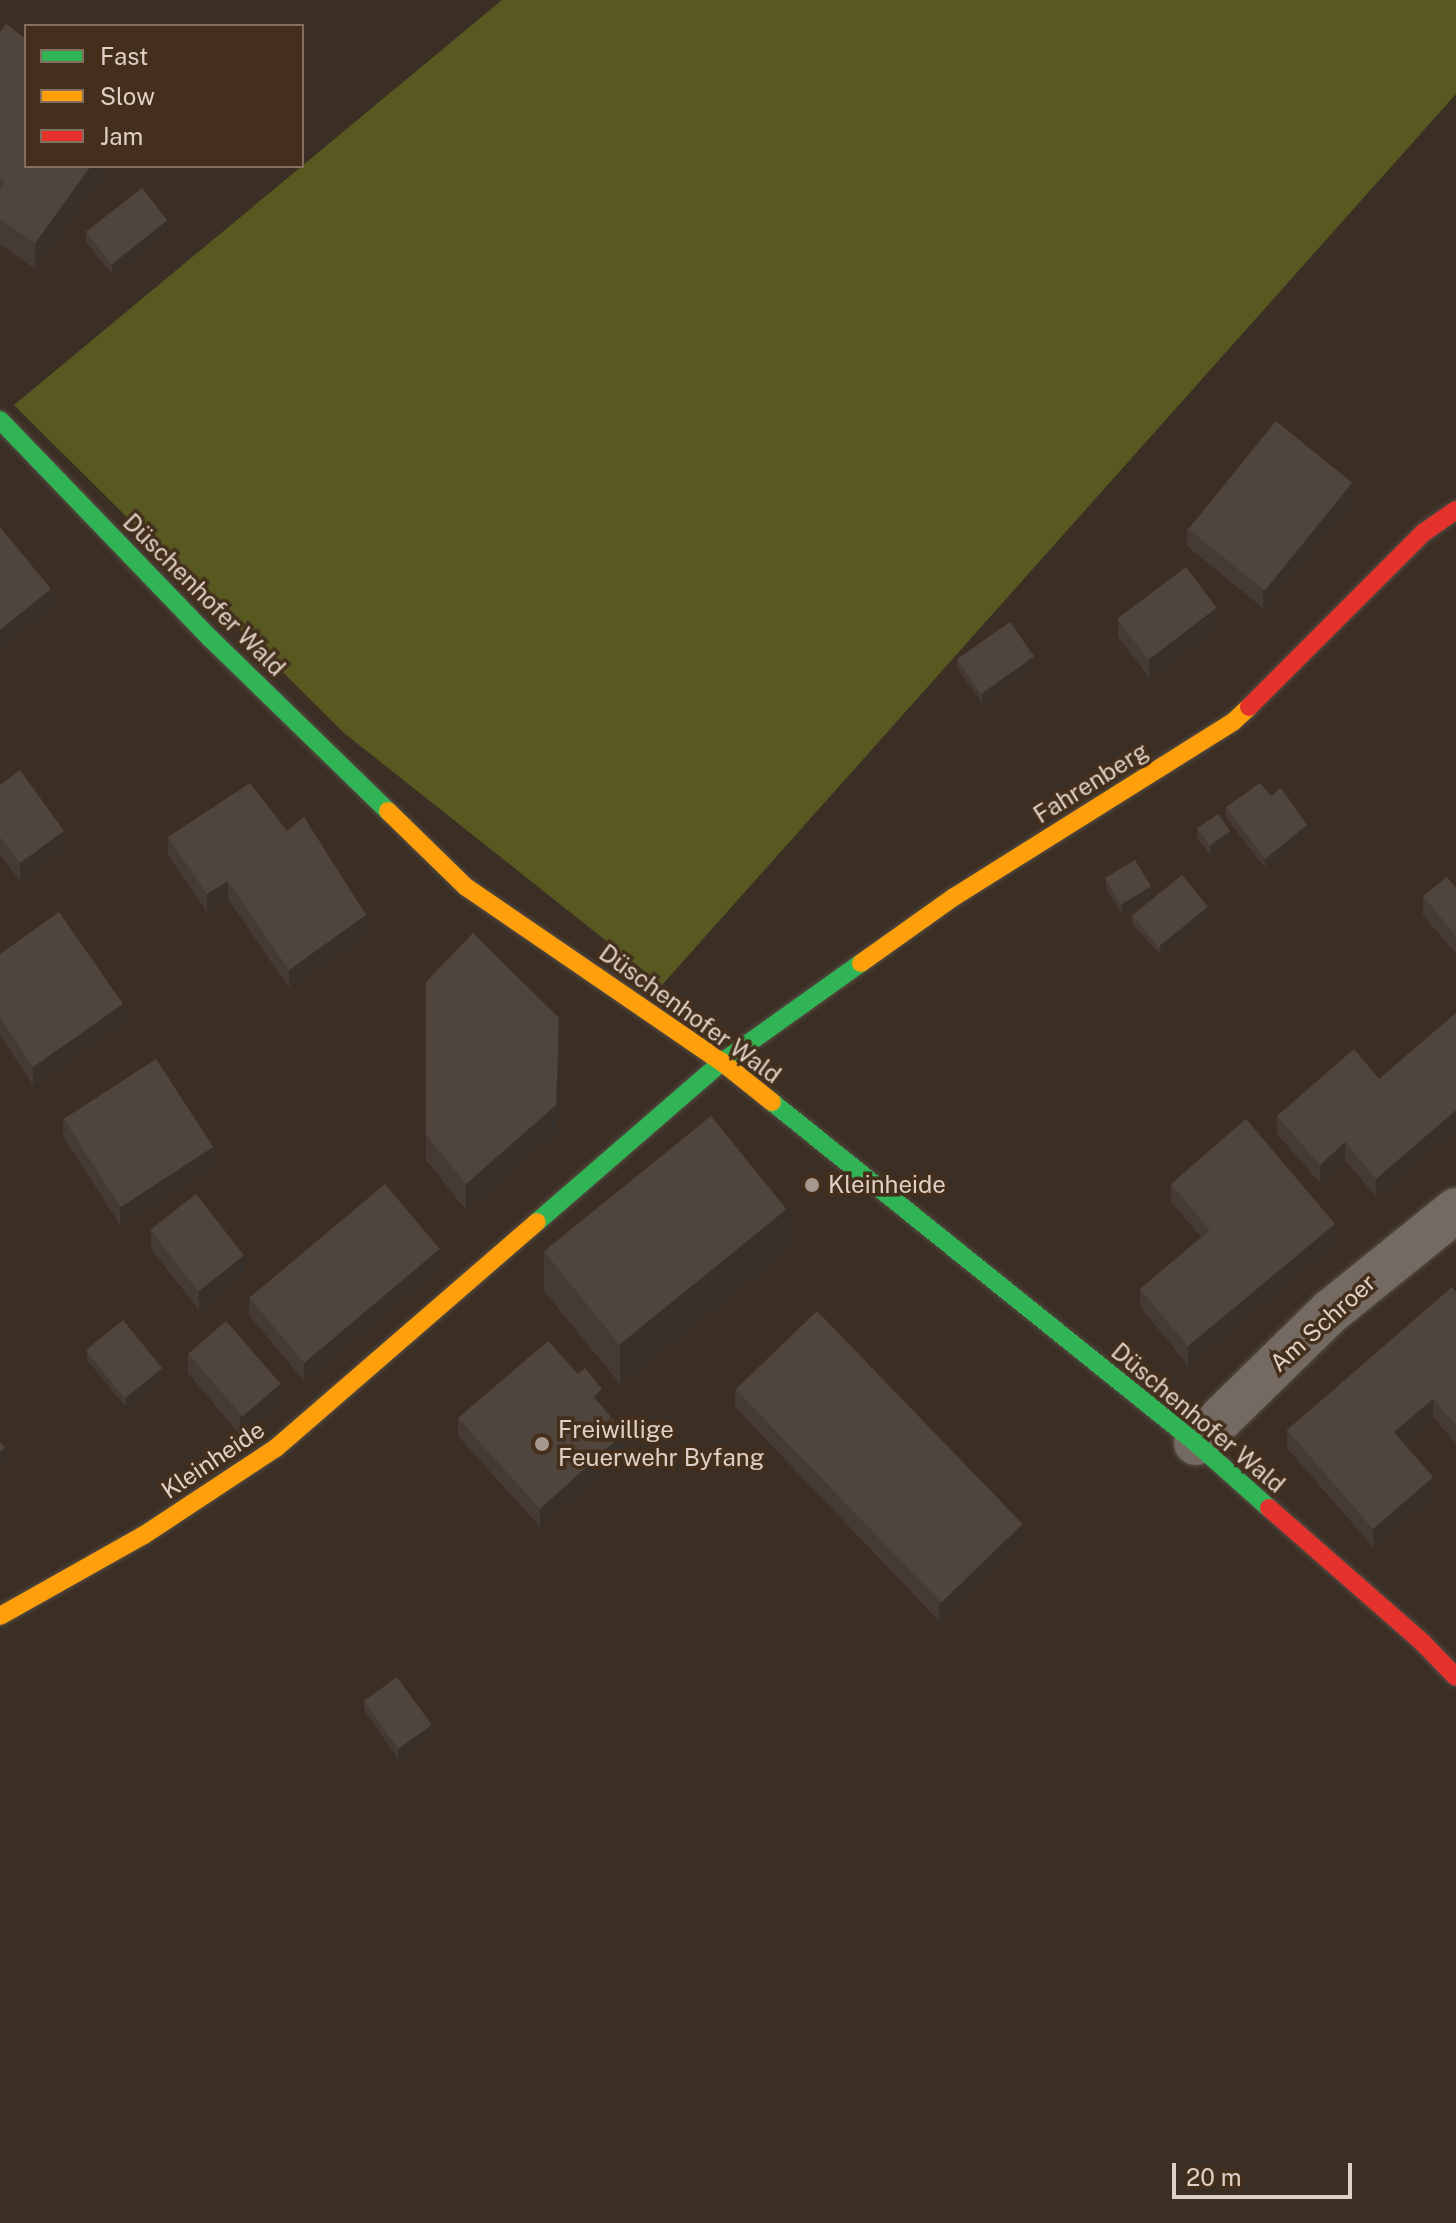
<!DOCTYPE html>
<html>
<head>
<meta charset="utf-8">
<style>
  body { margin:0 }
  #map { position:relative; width:1456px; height:2223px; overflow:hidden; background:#3b2f25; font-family:"Public Sans",sans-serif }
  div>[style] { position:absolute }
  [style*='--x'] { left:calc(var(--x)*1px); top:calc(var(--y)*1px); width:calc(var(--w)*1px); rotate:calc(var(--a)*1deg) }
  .green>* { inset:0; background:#585921 }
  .roads { filter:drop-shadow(0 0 2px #564c43) drop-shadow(0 0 2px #564c43) }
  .street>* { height:44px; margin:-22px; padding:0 22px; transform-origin:22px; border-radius:22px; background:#746a61 }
  .fast>* { height:18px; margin:-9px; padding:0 9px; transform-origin:9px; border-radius:9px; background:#30b455 }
  .slow>* { height:18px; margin:-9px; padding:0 9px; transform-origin:9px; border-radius:9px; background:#ff9f0a }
  .jam>* { height:18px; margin:-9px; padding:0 9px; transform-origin:9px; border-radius:9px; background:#e5322d }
  .wall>* { inset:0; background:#453b34 }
  .shaded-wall>* { inset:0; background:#38302b }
  .building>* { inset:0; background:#50453d; transform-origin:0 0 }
  .dots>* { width:22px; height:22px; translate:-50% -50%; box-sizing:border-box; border:4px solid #442e1c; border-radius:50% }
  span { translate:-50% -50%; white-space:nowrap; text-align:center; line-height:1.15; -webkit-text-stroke:7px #442e1c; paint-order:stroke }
  .street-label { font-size:24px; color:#dfd0c5 }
  .poi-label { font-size:24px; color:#dfd0c5 }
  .left { translate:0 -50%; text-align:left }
  .legend { position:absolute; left:24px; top:24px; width:280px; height:144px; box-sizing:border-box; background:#442e1c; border:2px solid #826f60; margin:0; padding:10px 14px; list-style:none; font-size:24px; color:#dfd0c5 }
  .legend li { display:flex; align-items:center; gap:16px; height:40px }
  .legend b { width:40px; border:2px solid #826f60 }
  .scale { position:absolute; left:1172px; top:2163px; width:180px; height:36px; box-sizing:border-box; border:4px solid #dfd0c5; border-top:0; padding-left:10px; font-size:24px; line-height:28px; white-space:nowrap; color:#dfd0c5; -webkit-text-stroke:6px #442e1c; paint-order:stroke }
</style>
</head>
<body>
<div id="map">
  <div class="green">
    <i style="clip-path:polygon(502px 0,1456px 0,1456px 94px,662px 985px,344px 733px,14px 405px)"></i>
  </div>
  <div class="roads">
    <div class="street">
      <i style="--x:1196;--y:1443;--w:189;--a:-44.4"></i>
      <i style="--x:1331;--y:1311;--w:161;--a:-38.9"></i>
    </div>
    <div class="fast">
      <i style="--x:0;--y:420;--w:304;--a:46.1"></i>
      <i style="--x:211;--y:639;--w:247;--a:44.2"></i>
      <i style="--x:772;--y:1102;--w:544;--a:38.81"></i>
      <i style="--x:1196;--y:1443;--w:98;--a:41.7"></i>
      <i style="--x:537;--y:1222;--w:245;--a:-40.9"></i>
      <i style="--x:722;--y:1062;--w:171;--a:-35.5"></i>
    </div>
    <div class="slow">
      <i style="--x:388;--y:811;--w:109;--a:44.3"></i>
      <i style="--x:466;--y:887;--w:310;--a:34.4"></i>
      <i style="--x:722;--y:1062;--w:64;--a:38.7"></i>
      <i style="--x:861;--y:963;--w:114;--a:-35.4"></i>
      <i style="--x:954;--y:897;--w:329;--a:-32.1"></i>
      <i style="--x:1233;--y:722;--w:22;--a:-43"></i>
      <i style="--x:0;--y:1616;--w:165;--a:-29.4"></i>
      <i style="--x:144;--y:1535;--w:158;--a:-33.4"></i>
      <i style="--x:276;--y:1448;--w:345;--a:-40.9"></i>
    </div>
    <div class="jam">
      <i style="--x:1249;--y:707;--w:246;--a:-45"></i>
      <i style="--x:1423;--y:533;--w:40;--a:-34.9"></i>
      <i style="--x:1269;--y:1508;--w:205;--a:41.2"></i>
      <i style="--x:1423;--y:1643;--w:47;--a:45.9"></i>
    </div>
  </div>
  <div class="wall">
    <i style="clip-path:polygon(0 32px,26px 166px,109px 166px,35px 269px,0 244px)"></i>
    <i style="clip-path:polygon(167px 230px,112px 274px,86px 242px,86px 232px)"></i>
    <i style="clip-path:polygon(1352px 501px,1263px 608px,1187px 546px,1187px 528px)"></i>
    <i style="clip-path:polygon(1118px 619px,1217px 626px,1149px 678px,1118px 637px)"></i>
    <i style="clip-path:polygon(957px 659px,1034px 665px,982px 703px,957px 668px)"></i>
    <i style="clip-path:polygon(0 785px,64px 849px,20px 881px,0 855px)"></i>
    <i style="clip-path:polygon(1226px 807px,1307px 834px,1265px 868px,1226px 817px)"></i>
    <i style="clip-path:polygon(1197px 828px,1230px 840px,1210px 855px,1197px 837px)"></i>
    <i style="clip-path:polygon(168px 837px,366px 933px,289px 988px,228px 899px,207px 912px,168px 855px)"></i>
    <i style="clip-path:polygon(1106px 879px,1151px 896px,1122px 914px,1106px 888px)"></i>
    <i style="clip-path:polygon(1456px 888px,1456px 954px,1423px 915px,1423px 896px)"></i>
    <i style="clip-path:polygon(1132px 915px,1208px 916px,1160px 954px,1132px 924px)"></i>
    <i style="clip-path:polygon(0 954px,123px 1022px,33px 1085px,0 1035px)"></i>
    <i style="clip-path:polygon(426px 982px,559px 1044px,556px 1131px,466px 1210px,426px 1160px)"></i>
    <i style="clip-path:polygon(1456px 1013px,1456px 1128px,1376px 1197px,1345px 1160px,1320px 1183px,1277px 1134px,1277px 1116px,1379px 1079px)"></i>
    <i style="clip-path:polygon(63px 1118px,213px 1166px,120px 1225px,63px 1136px)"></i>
    <i style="clip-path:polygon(1171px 1184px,1335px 1242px,1188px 1365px,1140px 1307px,1140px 1289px,1201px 1237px,1171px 1202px)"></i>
    <i style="clip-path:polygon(151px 1231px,244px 1273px,199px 1310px,151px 1249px)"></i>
    <i style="clip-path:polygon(787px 1249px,620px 1384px,544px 1291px,544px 1251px)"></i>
    <i style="clip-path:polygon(439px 1268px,304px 1381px,249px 1315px,249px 1297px)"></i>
    <i style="clip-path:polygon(1456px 1292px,1456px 1444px,1433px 1417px,1403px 1443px,1433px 1495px,1373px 1547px,1287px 1448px,1287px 1430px)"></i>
    <i style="clip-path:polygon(87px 1351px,162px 1377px,126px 1407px,87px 1360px)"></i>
    <i style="clip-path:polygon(188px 1354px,280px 1402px,240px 1435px,188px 1373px)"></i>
    <i style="clip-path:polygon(735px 1389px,1021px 1543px,939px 1621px,735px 1407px)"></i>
    <i style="clip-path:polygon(602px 1406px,624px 1451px,540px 1527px,458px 1436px,458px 1418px)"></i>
    <i style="clip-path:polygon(364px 1701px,432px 1734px,398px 1759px,364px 1710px)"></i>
  </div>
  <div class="shaded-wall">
    <i style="clip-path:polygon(91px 166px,109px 166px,35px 269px,35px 243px)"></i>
    <i style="clip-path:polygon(167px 220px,167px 230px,112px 274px,112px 265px)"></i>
    <i style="clip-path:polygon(1352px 483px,1352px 501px,1263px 608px,1263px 590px)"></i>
    <i style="clip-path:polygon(51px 589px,51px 607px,0 648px,0 630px)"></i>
    <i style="clip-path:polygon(1217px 608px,1217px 626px,1149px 678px,1149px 660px)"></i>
    <i style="clip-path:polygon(1034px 656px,1034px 665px,982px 703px,982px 694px)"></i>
    <i style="clip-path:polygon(1307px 825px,1307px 834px,1265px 868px,1265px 859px)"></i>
    <i style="clip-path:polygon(64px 831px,64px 849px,20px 881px,20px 863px)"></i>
    <i style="clip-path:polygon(1230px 831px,1230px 840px,1210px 855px,1210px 846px)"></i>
    <i style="clip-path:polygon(228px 881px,228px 899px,207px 912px,207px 894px)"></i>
    <i style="clip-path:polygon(1151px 887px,1151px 896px,1122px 914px,1122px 904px)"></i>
    <i style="clip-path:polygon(1208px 907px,1208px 916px,1160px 954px,1160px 945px)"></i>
    <i style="clip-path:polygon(366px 915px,366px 933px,289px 988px,289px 970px)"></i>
    <i style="clip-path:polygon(123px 1004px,123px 1022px,33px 1085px,33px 1067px)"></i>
    <i style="clip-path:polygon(559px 1018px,556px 1131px,466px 1210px,466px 1184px)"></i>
    <i style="clip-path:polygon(1456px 1110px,1456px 1128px,1376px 1197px,1376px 1179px)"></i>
    <i style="clip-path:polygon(1345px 1142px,1345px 1160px,1320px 1183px,1320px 1165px)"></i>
    <i style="clip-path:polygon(213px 1147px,213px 1166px,120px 1225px,120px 1207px)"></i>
    <i style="clip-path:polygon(787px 1209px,787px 1249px,620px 1384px,620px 1344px)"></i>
    <i style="clip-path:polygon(1335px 1224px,1335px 1242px,1188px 1365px,1188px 1346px)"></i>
    <i style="clip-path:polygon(439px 1249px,439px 1268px,304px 1381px,304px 1363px)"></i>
    <i style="clip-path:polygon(244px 1255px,244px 1273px,199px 1310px,199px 1291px)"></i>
    <i style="clip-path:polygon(162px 1368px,162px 1377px,126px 1407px,126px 1398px)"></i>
    <i style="clip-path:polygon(280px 1384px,280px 1402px,240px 1435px,240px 1417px)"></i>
    <i style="clip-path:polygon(602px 1389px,602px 1407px,594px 1397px)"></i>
    <i style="clip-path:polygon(1433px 1399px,1433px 1417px,1394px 1450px,1394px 1432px)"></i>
    <i style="clip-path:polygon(624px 1433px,624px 1451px,540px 1527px,540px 1509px)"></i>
    <i style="clip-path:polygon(5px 1448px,5px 1458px,0 1462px,0 1452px)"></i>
    <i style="clip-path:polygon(1433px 1477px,1433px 1495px,1373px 1547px,1373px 1529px)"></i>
    <i style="clip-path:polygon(1021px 1525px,1021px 1543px,939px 1621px,939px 1603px)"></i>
    <i style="clip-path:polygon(432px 1725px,432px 1734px,398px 1759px,398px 1749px)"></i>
  </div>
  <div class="building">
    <i style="clip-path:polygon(6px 24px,26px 39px,26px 166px,91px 166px,35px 243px,0 219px,0 189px,5px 182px,0 178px,0 32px)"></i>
    <i style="left:142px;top:188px;width:41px;height:71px;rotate:52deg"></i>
    <i style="left:1276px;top:421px;width:98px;height:139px;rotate:39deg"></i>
    <i style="clip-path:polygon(0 527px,51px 589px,0 630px)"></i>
    <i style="left:1186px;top:567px;width:51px;height:86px;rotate:53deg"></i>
    <i style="left:1010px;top:622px;width:42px;height:65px;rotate:55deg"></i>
    <i style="clip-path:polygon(20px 770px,64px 831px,20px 863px,0 837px,0 785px)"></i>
    <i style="clip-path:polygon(250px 783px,287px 831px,304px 817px,366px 915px,289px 970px,228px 881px,207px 894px,168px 837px)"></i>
    <i style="clip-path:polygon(1260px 783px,1271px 796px,1281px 788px,1307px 825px,1265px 859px,1226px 807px)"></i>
    <i style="left:1218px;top:814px;width:21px;height:25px;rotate:55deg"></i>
    <i style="left:1135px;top:860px;width:31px;height:35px;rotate:59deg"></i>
    <i style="left:1182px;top:875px;width:41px;height:64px;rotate:51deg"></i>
    <i style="clip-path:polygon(1447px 877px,1456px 888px,1456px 936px,1423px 896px)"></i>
    <i style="clip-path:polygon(59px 912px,123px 1004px,33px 1067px,0 1017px,0 954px)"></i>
    <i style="clip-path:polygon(473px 933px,559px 1018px,556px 1105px,466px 1184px,426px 1135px,426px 982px)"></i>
    <i style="clip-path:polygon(1456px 1013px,1456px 1110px,1376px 1179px,1345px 1142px,1320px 1165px,1277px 1116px,1354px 1049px,1379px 1079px)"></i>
    <i style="left:156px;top:1059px;width:105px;height:110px;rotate:57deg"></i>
    <i style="left:711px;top:1116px;width:120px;height:215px;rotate:51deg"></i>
    <i style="clip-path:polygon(1246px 1119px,1335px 1224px,1188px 1346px,1140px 1289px,1210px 1230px,1171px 1184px)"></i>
    <i style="left:385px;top:1184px;width:85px;height:177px;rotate:50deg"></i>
    <i style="left:196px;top:1194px;width:78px;height:58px;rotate:52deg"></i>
    <i style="clip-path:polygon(1452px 1287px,1456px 1292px,1456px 1425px,1433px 1399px,1394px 1432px,1433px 1477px,1373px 1529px,1287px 1430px)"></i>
    <i style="left:817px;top:1311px;width:296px;height:113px;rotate:46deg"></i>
    <i style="left:123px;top:1320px;width:62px;height:48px;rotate:51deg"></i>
    <i style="left:226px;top:1321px;width:83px;height:50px;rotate:49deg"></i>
    <i style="clip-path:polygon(548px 1341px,578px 1374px,585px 1368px,602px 1389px,594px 1397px,624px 1433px,540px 1509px,458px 1418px)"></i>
    <i style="clip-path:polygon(0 1442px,5px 1448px,0 1452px)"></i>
    <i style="left:397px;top:1677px;width:59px;height:41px;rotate:54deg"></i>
  </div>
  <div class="dots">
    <i style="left:812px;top:1185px;background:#a6988d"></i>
    <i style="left:542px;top:1444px;background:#a6988d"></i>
  </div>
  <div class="street-label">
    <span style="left:204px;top:595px;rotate:45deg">Düschenhofer Wald</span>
    <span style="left:1091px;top:783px;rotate:-32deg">Fahrenberg</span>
    <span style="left:690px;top:1014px;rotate:36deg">Düschenhofer Wald</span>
    <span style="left:1323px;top:1323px;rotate:-42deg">Am Schroer</span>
    <span style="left:1198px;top:1418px;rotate:40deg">Düschenhofer Wald</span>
    <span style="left:213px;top:1460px;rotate:-34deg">Kleinheide</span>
  </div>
  <div class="poi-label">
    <span class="left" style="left:828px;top:1185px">Kleinheide</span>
    <span class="left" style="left:558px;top:1444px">Freiwillige<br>Feuerwehr Byfang</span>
  </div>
  <ul class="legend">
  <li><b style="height:10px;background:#30b455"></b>Fast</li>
  <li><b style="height:10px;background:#ff9f0a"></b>Slow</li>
  <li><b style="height:10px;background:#e5322d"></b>Jam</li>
  </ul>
  <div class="scale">20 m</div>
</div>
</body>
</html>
